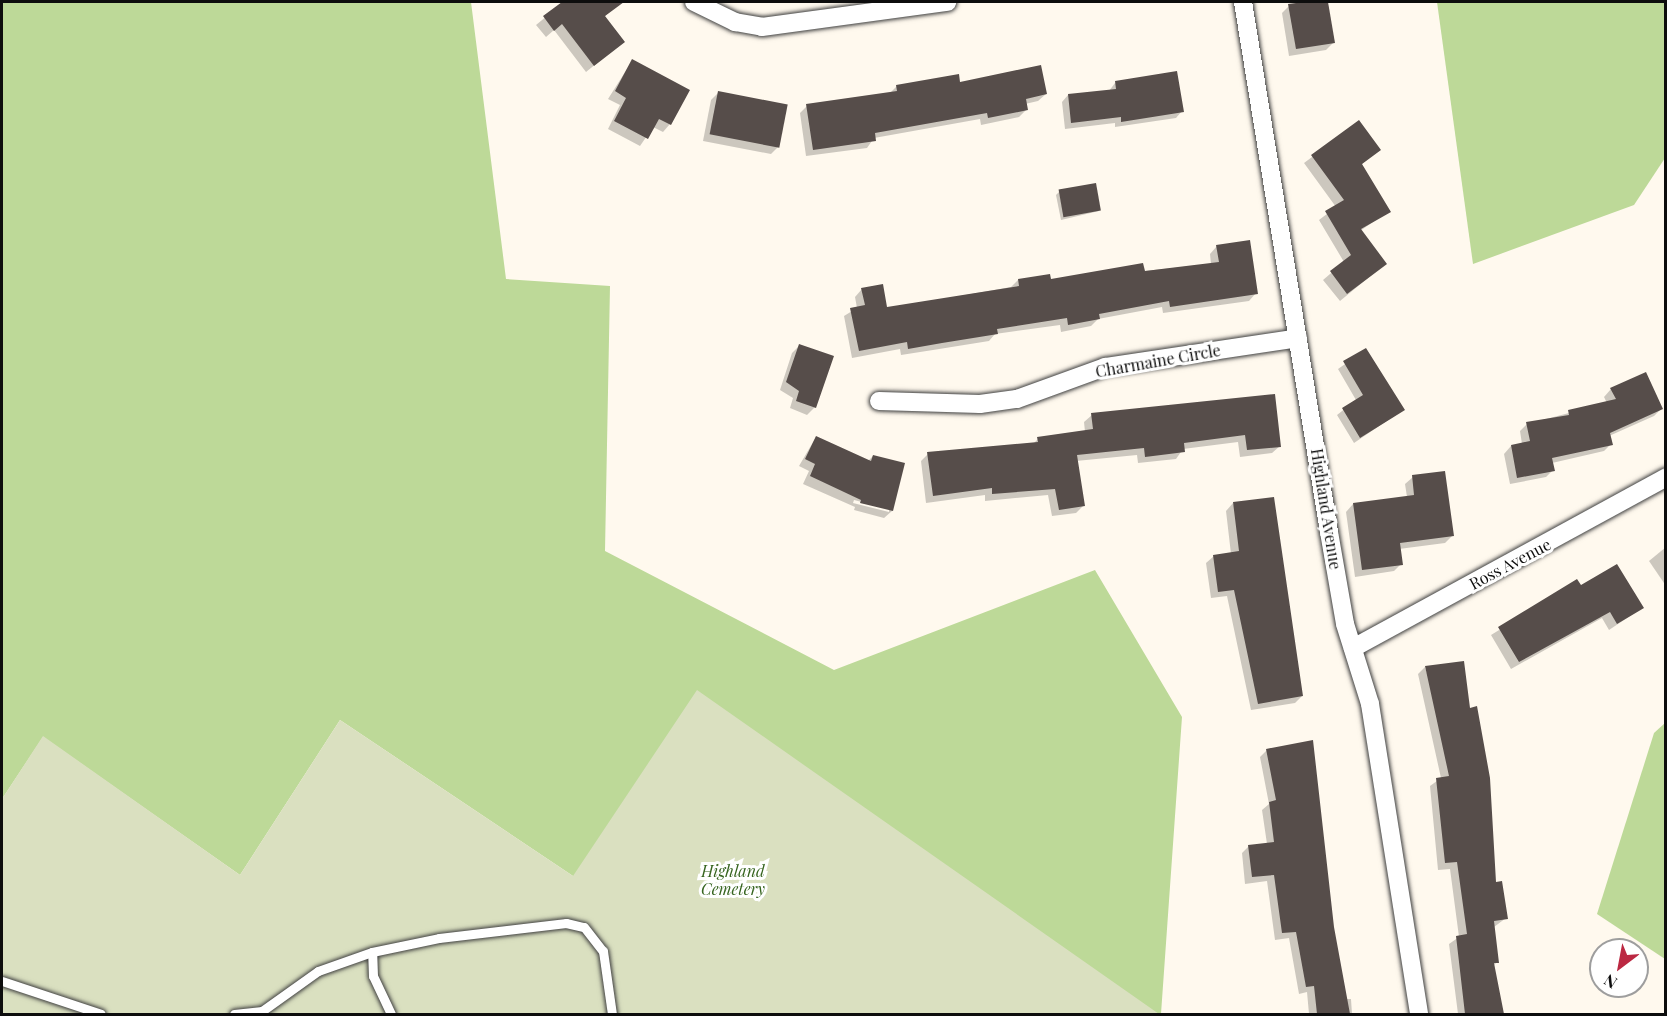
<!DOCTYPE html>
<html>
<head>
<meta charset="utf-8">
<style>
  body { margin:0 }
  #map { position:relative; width:1667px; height:1016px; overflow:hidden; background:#fff9ee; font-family:"Playfair Display",serif }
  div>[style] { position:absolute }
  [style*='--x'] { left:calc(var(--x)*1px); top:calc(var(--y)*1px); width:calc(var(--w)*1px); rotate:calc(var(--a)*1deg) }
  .forest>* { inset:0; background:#bdd998 }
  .cemetery>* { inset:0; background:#dae0c0 }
  .shadow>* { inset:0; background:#0003 }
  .building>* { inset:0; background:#564d4a; transform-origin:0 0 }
  .roads { filter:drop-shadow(0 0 2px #404040) drop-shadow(0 0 2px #404040) }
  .lane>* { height:9px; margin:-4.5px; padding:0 4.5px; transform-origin:4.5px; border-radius:4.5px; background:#fff }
  .street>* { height:18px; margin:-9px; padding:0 9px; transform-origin:9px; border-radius:9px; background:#fff }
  span { translate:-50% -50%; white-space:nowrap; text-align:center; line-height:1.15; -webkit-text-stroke:6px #fff; paint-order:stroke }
  .street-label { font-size:16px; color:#0d0d0d }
  .park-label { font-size:16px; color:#36641f; font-style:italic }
  .frame { position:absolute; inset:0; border:3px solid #0d0d0d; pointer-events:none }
  .north { position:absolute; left:1589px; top:938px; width:60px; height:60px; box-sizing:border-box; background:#fff; border:2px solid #9e9e9e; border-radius:50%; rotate:212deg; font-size:16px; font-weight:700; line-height:24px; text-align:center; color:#0d0d0d }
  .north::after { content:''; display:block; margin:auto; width:21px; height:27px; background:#bb2842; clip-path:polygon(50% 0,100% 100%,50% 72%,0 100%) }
</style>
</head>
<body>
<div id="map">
  <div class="forest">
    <i style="clip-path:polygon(2px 2px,471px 2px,506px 279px,610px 286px,605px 551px,834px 670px,1095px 570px,1182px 717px,1161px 1014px,573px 876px,340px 720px,240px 875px,43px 737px,2px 799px)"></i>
    <i style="clip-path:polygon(1437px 2px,1665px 2px,1665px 158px,1634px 205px,1473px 264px)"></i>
    <i style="clip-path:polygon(1665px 723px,1665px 959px,1597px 914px,1654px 733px)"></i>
  </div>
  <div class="cemetery">
    <i style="clip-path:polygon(697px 690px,1159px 1014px,2px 1014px,2px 799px,43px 736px,240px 875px,340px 720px,573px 876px)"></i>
  </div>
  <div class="shadow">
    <i style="clip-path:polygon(564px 2px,611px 2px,615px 7px,604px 17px,623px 42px,586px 72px,554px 30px,546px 37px,536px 25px)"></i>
    <i style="clip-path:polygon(1313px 2px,1327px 2px,1334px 42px,1326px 50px,1289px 56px,1282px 13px,1289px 6px)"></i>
    <i style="clip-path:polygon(632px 61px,688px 91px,670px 124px,663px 132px,653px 127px,640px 146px,608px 129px,620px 105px,608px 99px)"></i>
    <i style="clip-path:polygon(1115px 83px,1182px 111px,1176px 118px,1115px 127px,1115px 123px,1065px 129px,1062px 102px,1068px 95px,1109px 91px)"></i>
    <i style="clip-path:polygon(959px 84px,1046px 94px,1038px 101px,1025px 104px,1026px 110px,1019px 117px,981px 125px,980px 119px,874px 138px,867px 148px,806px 156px,800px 113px,807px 106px,889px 94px,897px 86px)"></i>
    <i style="clip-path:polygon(718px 93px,778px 147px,771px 154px,703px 141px,711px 100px)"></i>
    <i style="clip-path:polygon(1359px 122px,1379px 149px,1361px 165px,1389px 211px,1360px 231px,1385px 264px,1340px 301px,1323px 280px,1344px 262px,1319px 220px,1336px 207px,1304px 163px)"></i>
    <i style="clip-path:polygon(1060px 191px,1099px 211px,1061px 220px,1056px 195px)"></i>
    <i style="clip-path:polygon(1217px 246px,1256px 293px,1249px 301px,1163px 313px,1162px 307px,1098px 319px,1091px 326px,1061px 332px,1060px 325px,995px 334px,989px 341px,933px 350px,901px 355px,900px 349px,852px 358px,844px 316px,857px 308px,855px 297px,862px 289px,886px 309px,1011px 287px,1018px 280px,1050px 281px,1211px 264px,1210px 254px)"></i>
    <i style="clip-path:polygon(799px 346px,815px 407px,807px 415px,790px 408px,793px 398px,780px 390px,792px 353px)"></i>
    <i style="clip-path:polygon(1365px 350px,1403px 410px,1354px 443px,1337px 415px,1356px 400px,1338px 369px)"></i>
    <i style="clip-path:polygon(1611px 389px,1661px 409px,1654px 416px,1609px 436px,1611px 444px,1604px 451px,1552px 463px,1553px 470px,1546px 477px,1510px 484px,1504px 454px,1511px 446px,1522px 444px,1520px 431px,1527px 424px,1607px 403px,1604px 397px)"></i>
    <i style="clip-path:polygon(1274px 396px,1280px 446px,1272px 453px,1240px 457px,1238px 442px,1183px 449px,1176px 459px,1138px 463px,1137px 455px,1076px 461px,1083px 506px,1076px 513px,1052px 516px,1048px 495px,985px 501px,985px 495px,926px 503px,921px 461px,928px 454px,1033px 444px,1038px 439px,1085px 432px,1084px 422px,1092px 415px)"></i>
    <i style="clip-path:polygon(evenodd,816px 437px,868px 461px,873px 456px,903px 464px,892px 511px,884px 518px,854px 510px,855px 507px,803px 484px,809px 471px,799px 466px,816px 437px,854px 500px,889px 509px,889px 512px,853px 503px,854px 500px)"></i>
    <i style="clip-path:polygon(1413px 477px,1452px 536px,1445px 543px,1399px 549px,1401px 564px,1394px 571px,1355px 577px,1346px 512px,1353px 504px,1407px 497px,1405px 484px)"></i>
    <i style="clip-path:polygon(1233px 503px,1302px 696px,1295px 703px,1251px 710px,1227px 596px,1211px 598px,1206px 563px,1214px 556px,1231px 554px,1226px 511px)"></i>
    <i style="clip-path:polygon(1666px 547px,1666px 586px,1649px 561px)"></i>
    <i style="clip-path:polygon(1577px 582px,1580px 587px,1642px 608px,1609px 630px,1602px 618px,1511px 669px,1491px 635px)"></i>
    <i style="clip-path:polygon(1425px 667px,1506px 918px,1494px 927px,1497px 962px,1493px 966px,1503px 1014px,1458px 1014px,1449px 944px,1459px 937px,1450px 869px,1438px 870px,1430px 786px,1441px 778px,1418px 674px)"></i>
    <i style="clip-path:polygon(1267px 750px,1333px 927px,1346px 999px,1351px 999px,1352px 1014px,1309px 1014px,1307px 992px,1299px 994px,1289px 938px,1275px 940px,1267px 881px,1245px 884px,1242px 853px,1249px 846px,1267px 844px,1262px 810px,1269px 804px,1260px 757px)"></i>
  </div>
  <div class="building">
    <i style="clip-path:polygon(562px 2px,624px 2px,605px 16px,625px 42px,594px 66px,562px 24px,554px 31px,543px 16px)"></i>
    <i style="clip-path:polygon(1304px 2px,1328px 2px,1335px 43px,1296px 49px,1288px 4px)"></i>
    <i style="clip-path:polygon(632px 59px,690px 90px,671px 125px,659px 119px,648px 139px,614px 121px,626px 98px,615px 91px)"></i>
    <i style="clip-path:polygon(1041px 65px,1047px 94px,1026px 99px,1028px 110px,988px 118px,987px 113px,875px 133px,876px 141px,813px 150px,806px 104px,897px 91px,896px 85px,959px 74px,960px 82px)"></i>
    <i style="clip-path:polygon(1177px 71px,1184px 112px,1121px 122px,1121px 117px,1071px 123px,1068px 94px,1116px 89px,1115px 81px)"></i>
    <i style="left:718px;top:91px;width:71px;height:44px;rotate:11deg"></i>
    <i style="clip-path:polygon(1359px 120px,1381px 150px,1362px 164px,1391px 212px,1361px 229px,1387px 264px,1347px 294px,1330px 271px,1351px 255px,1325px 211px,1344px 200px,1311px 155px)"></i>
    <i style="left:1096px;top:183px;width:28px;height:38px;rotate:80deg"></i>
    <i style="clip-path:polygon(1250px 240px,1258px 294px,1170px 307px,1169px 301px,1099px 314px,1100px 319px,1068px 325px,1067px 318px,997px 329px,998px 334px,942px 343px,908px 349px,907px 342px,859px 351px,850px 308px,865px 305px,861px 288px,883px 284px,887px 307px,1019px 286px,1018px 279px,1050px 274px,1051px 279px,1143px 263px,1145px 271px,1219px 262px,1216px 245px)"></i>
    <i style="clip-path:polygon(799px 344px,834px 356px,816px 408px,796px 401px,799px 391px,786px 382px)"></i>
    <i style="clip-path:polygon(1366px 348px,1405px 410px,1360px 438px,1342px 408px,1363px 395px,1343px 361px)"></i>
    <i style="clip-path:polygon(1646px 372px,1663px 409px,1610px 433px,1613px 445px,1552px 458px,1555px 471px,1517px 478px,1511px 445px,1530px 441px,1526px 422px,1569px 415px,1568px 410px,1616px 399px,1610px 388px)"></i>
    <i style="clip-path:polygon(1275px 394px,1281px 447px,1247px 450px,1245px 435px,1184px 443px,1185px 452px,1145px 457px,1144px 448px,1077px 455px,1085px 506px,1059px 510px,1055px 489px,992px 494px,992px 488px,933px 496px,927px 452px,1038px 442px,1037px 437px,1093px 429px,1091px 413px)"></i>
    <i style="clip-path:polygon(816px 436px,871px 461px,873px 455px,905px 463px,893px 511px,860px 503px,861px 500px,810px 476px,815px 464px,805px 459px)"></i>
    <i style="clip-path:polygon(1445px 471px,1454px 536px,1400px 543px,1403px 565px,1362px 570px,1353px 503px,1414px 495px,1412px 475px)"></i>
    <i style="clip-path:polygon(1274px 497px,1303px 696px,1258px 704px,1234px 590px,1218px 592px,1213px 555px,1239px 551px,1233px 502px)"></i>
    <i style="clip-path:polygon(1617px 564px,1644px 608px,1617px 624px,1610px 612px,1519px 662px,1498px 627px,1577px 579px,1581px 585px)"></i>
    <i style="clip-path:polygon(1464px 661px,1470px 708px,1477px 706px,1490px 778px,1496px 882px,1502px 881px,1508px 919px,1494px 921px,1499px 963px,1494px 963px,1504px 1014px,1465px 1014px,1456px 936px,1467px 934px,1457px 862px,1445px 863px,1436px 778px,1449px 776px,1425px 666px)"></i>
    <i style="clip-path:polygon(1313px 740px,1334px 927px,1350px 1014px,1317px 1014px,1314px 986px,1306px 987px,1296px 932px,1282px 933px,1274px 875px,1252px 877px,1248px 845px,1274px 842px,1269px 802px,1276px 800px,1266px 749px)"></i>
  </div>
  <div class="roads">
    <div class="lane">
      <i style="--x:2;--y:981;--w:104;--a:18.4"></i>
      <i style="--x:234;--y:1014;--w:28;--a:-6"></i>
      <i style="--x:262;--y:1011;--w:69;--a:-35.5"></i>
      <i style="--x:318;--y:971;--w:57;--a:-19.4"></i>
      <i style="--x:391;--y:1014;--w:42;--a:-115.3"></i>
      <i style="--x:373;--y:976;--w:24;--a:-92"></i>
      <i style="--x:372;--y:952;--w:68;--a:-11.8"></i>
      <i style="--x:439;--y:938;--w:128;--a:-6.7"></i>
      <i style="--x:566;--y:923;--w:18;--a:13"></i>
      <i style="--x:584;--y:927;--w:31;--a:52"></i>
      <i style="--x:603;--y:951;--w:64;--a:81.9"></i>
    </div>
    <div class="street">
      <i style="--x:694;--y:2;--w:46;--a:26"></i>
      <i style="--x:735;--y:22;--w:27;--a:10"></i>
      <i style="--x:762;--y:27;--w:187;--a:-7.7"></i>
      <i style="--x:1243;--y:2;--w:537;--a:80.78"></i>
      <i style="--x:1329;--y:532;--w:93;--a:80.1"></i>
      <i style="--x:1345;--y:624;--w:84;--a:72.6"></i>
      <i style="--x:1370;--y:704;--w:314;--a:81"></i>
      <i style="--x:879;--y:401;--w:101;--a:1.7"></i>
      <i style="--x:980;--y:404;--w:37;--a:-8"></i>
      <i style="--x:1017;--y:399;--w:94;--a:-20"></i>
      <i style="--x:1105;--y:367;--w:195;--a:-8.5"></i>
      <i style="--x:1353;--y:648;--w:357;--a:-28.6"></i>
    </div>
  </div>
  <div class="street-label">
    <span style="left:1158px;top:361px;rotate:-10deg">Charmaine Circle</span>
    <span style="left:1326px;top:509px;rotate:81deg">Highland Avenue</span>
    <span style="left:1510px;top:564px;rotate:-28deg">Ross Avenue</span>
  </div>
  <div class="park-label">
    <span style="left:733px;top:880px">Highland<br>Cemetery</span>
  </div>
  <div class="frame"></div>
  <div class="north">N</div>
</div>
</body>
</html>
